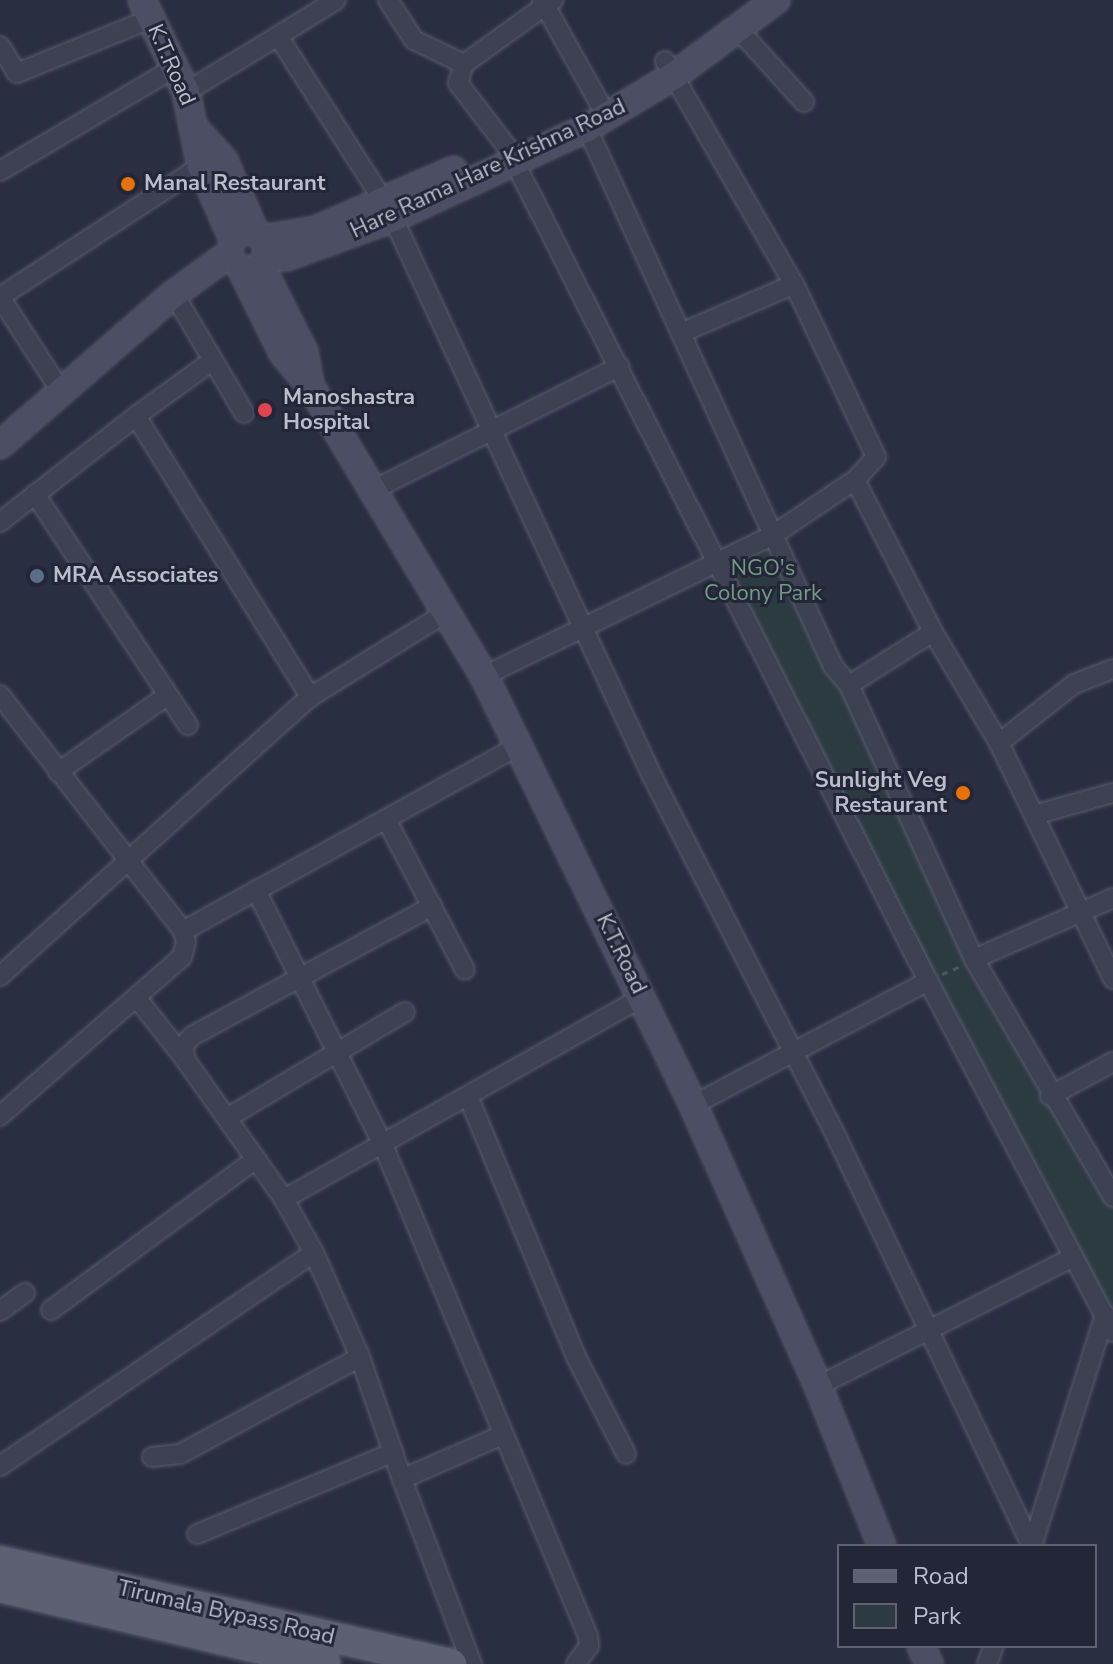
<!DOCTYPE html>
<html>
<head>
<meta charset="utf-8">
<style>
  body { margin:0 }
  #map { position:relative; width:1113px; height:1664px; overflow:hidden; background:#2a2e41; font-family:"Nunito Sans",sans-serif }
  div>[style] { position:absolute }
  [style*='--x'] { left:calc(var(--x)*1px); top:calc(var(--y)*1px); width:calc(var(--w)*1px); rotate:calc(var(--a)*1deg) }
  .green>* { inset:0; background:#2c3a42 }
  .path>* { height:3px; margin-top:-1.5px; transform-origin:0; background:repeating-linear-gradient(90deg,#4a575f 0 6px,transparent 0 12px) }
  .roads { filter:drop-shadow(0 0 2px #595c6b) drop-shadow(0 0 2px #595c6b) }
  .street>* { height:18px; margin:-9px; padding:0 9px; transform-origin:9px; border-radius:9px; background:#3e4151 }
  .secondary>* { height:26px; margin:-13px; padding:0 13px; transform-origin:13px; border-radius:13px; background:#4c4f64 }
  .primary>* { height:30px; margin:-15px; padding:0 15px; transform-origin:15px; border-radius:15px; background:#5c6071 }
  .dots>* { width:22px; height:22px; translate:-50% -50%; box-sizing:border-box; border:4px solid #222637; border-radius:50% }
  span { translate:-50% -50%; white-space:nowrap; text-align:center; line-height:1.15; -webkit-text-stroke:6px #222637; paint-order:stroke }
  .street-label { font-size:22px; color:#bbbdcb }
  .poi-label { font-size:22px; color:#bbbdcb; font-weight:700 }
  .left { translate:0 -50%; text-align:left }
  .right { translate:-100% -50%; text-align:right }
  .park-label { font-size:22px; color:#749a86 }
  .legend { position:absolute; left:837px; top:1544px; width:260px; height:104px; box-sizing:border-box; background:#222637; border:2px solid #5f6272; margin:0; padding:10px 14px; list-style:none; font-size:24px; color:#bbbdcb }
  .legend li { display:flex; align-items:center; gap:16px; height:40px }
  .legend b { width:40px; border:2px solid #5f6272 }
</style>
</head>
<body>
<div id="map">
  <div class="green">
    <i style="clip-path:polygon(776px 533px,975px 973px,1113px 1196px,1113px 1332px,718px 562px)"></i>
  </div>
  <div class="path">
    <i style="--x:942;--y:974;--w:21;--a:-23"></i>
  </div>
  <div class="roads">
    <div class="street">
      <i style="--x:388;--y:0;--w:48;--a:57"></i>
      <i style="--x:414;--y:40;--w:55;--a:25.6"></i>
      <i style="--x:464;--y:64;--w:20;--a:108"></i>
      <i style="--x:458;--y:83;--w:81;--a:52.6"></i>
      <i style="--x:507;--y:147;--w:934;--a:63.22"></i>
      <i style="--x:928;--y:981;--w:397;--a:62.2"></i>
      <i style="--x:542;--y:0;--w:119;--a:60.9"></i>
      <i style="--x:737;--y:28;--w:100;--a:47.8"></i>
      <i style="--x:278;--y:36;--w:68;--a:-31.8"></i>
      <i style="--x:0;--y:46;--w:32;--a:58"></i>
      <i style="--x:17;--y:73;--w:144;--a:-22.1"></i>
      <i style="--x:665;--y:61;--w:258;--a:60"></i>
      <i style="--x:794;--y:284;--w:191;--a:64.6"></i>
      <i style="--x:876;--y:457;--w:31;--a:132"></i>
      <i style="--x:855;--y:480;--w:171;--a:62.8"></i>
      <i style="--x:933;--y:632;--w:129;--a:59.3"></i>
      <i style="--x:999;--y:743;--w:95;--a:-38.2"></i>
      <i style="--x:1074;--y:684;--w:42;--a:-21"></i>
      <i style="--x:464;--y:64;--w:110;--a:-35.7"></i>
      <i style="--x:186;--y:92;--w:108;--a:-31.3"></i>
      <i style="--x:278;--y:36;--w:195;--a:57.4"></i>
      <i style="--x:587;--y:128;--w:592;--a:65.43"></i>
      <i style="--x:833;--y:666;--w:25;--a:50"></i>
      <i style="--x:849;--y:685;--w:99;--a:-32.2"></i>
      <i style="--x:0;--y:171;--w:202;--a:-30.6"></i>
      <i style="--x:393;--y:218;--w:617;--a:65.1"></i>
      <i style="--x:653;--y:778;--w:404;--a:62.9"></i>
      <i style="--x:837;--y:1138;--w:452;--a:64.5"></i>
      <i style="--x:174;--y:294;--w:138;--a:59.5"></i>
      <i style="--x:0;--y:297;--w:240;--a:-33.1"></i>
      <i style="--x:0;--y:297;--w:114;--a:57.1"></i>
      <i style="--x:681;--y:333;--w:123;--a:-23.4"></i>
      <i style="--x:136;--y:416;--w:95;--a:-36"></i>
      <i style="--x:369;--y:492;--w:280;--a:-26.6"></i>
      <i style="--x:35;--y:494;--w:277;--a:56.5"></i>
      <i style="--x:0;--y:522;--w:172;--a:-37.9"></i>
      <i style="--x:136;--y:416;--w:331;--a:58.2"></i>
      <i style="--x:484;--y:676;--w:322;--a:-26"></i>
      <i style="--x:773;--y:535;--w:99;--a:-33.9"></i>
      <i style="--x:849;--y:685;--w:301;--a:65.5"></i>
      <i style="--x:974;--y:959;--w:276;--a:59.7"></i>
      <i style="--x:0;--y:695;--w:299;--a:52.2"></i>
      <i style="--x:183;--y:931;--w:11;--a:75"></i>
      <i style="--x:186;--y:942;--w:16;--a:105"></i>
      <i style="--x:182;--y:957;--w:242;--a:138.9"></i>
      <i style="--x:999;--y:743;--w:262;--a:64.2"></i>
      <i style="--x:58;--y:772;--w:134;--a:-35"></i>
      <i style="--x:1034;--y:815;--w:82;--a:-15.6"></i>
      <i style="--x:386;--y:819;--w:170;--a:62.4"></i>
      <i style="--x:256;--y:890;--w:285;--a:63.5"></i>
      <i style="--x:383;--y:1145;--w:532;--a:67.34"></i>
      <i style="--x:588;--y:1636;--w:10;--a:84"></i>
      <i style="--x:589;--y:1646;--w:22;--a:126"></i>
      <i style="--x:183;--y:931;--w:383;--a:-28.9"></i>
      <i style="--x:974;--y:959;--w:152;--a:-23.7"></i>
      <i style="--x:0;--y:976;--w:417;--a:-42"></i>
      <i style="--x:310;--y:697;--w:161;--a:-31.8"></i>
      <i style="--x:136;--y:997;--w:79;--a:51.7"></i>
      <i style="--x:468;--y:1096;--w:282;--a:67.5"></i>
      <i style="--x:576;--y:1357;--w:109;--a:62.7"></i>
      <i style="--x:1050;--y:1096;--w:72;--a:-28.4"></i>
      <i style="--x:693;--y:1105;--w:266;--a:-27.8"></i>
      <i style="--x:227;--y:1118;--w:207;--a:-30.8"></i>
      <i style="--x:284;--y:1199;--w:411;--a:-29.4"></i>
      <i style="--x:314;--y:1253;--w:114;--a:66.1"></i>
      <i style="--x:360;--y:1357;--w:129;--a:71"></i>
      <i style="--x:402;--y:1479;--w:109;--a:-23.7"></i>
      <i style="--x:51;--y:1310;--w:255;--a:-36.4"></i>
      <i style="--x:0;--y:1311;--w:31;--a:-36"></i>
      <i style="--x:818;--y:1386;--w:286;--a:-26.8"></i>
      <i style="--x:152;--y:1457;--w:28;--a:-6"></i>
      <i style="--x:180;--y:1454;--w:204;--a:-28.3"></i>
      <i style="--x:0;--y:1466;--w:379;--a:-34.2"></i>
      <i style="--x:314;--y:1253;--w:62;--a:-119.1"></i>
      <i style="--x:284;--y:1199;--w:171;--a:-125.3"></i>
      <i style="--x:185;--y:1059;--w:14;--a:-94"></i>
      <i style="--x:184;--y:1045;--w:12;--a:-48"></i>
      <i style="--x:192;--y:1036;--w:273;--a:-28.4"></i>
      <i style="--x:402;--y:1479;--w:198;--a:69.3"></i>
      <i style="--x:197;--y:1534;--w:213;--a:-22.6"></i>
      <i style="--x:1032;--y:1546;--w:243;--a:-72.5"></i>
      <i style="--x:987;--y:1664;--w:19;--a:-69"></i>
    </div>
    <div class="secondary">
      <i style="--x:142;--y:0;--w:102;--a:64.4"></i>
      <i style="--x:186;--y:92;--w:76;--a:78.5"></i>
      <i style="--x:201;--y:166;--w:80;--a:66.3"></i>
      <i style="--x:198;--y:132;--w:39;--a:48"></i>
      <i style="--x:224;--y:161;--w:78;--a:66.7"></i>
      <i style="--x:263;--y:239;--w:54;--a:-9.6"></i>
      <i style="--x:316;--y:230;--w:150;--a:-23.5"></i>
      <i style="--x:266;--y:255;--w:20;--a:6"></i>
      <i style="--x:286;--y:257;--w:114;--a:-20"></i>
      <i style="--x:393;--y:218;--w:214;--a:-24.9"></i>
      <i style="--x:587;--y:128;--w:103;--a:-31.1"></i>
      <i style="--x:675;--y:75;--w:126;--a:-36.6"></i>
      <i style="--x:260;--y:265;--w:97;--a:63.2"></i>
      <i style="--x:304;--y:352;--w:28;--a:80"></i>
      <i style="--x:241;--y:268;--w:95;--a:63.7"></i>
      <i style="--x:283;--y:353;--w:44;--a:50.5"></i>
      <i style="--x:311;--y:387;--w:337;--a:59.1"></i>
      <i style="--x:484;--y:676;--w:477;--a:64"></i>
      <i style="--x:693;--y:1105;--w:308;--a:66"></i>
      <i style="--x:818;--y:1386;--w:172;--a:68.2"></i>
      <i style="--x:0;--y:445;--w:230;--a:-41"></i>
      <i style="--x:174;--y:294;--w:68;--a:-36"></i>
      <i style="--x:921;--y:1646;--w:20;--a:66"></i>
    </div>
    <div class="primary">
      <i style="--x:0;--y:1561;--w:463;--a:12.9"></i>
      <i style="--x:0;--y:1587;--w:334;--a:13.3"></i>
    </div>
  </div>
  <div class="dots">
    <i style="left:128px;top:184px;background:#e8710a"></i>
    <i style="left:265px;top:410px;background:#e0444e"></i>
    <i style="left:37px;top:576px;background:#5c6f8a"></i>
    <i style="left:963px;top:793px;background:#e8710a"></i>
  </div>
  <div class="street-label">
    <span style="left:171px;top:65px;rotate:66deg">K.T.Road</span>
    <span style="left:488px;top:169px;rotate:-25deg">Hare Rama Hare Krishna Road</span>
    <span style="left:621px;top:954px;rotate:64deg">K.T.Road</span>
    <span style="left:226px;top:1613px;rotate:13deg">Tirumala Bypass Road</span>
  </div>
  <div class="poi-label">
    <span class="left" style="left:144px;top:184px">Manal Restaurant</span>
    <span class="left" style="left:283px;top:410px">Manoshastra<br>Hospital</span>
    <span class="left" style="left:53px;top:576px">MRA Associates</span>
    <span class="right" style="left:947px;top:793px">Sunlight Veg<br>Restaurant</span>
  </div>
  <div class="park-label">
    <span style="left:763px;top:581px">NGO's<br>Colony Park</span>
  </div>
  <ul class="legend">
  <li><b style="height:10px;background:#5c6071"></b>Road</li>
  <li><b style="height:22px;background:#2c3a42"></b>Park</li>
  </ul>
</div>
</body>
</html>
